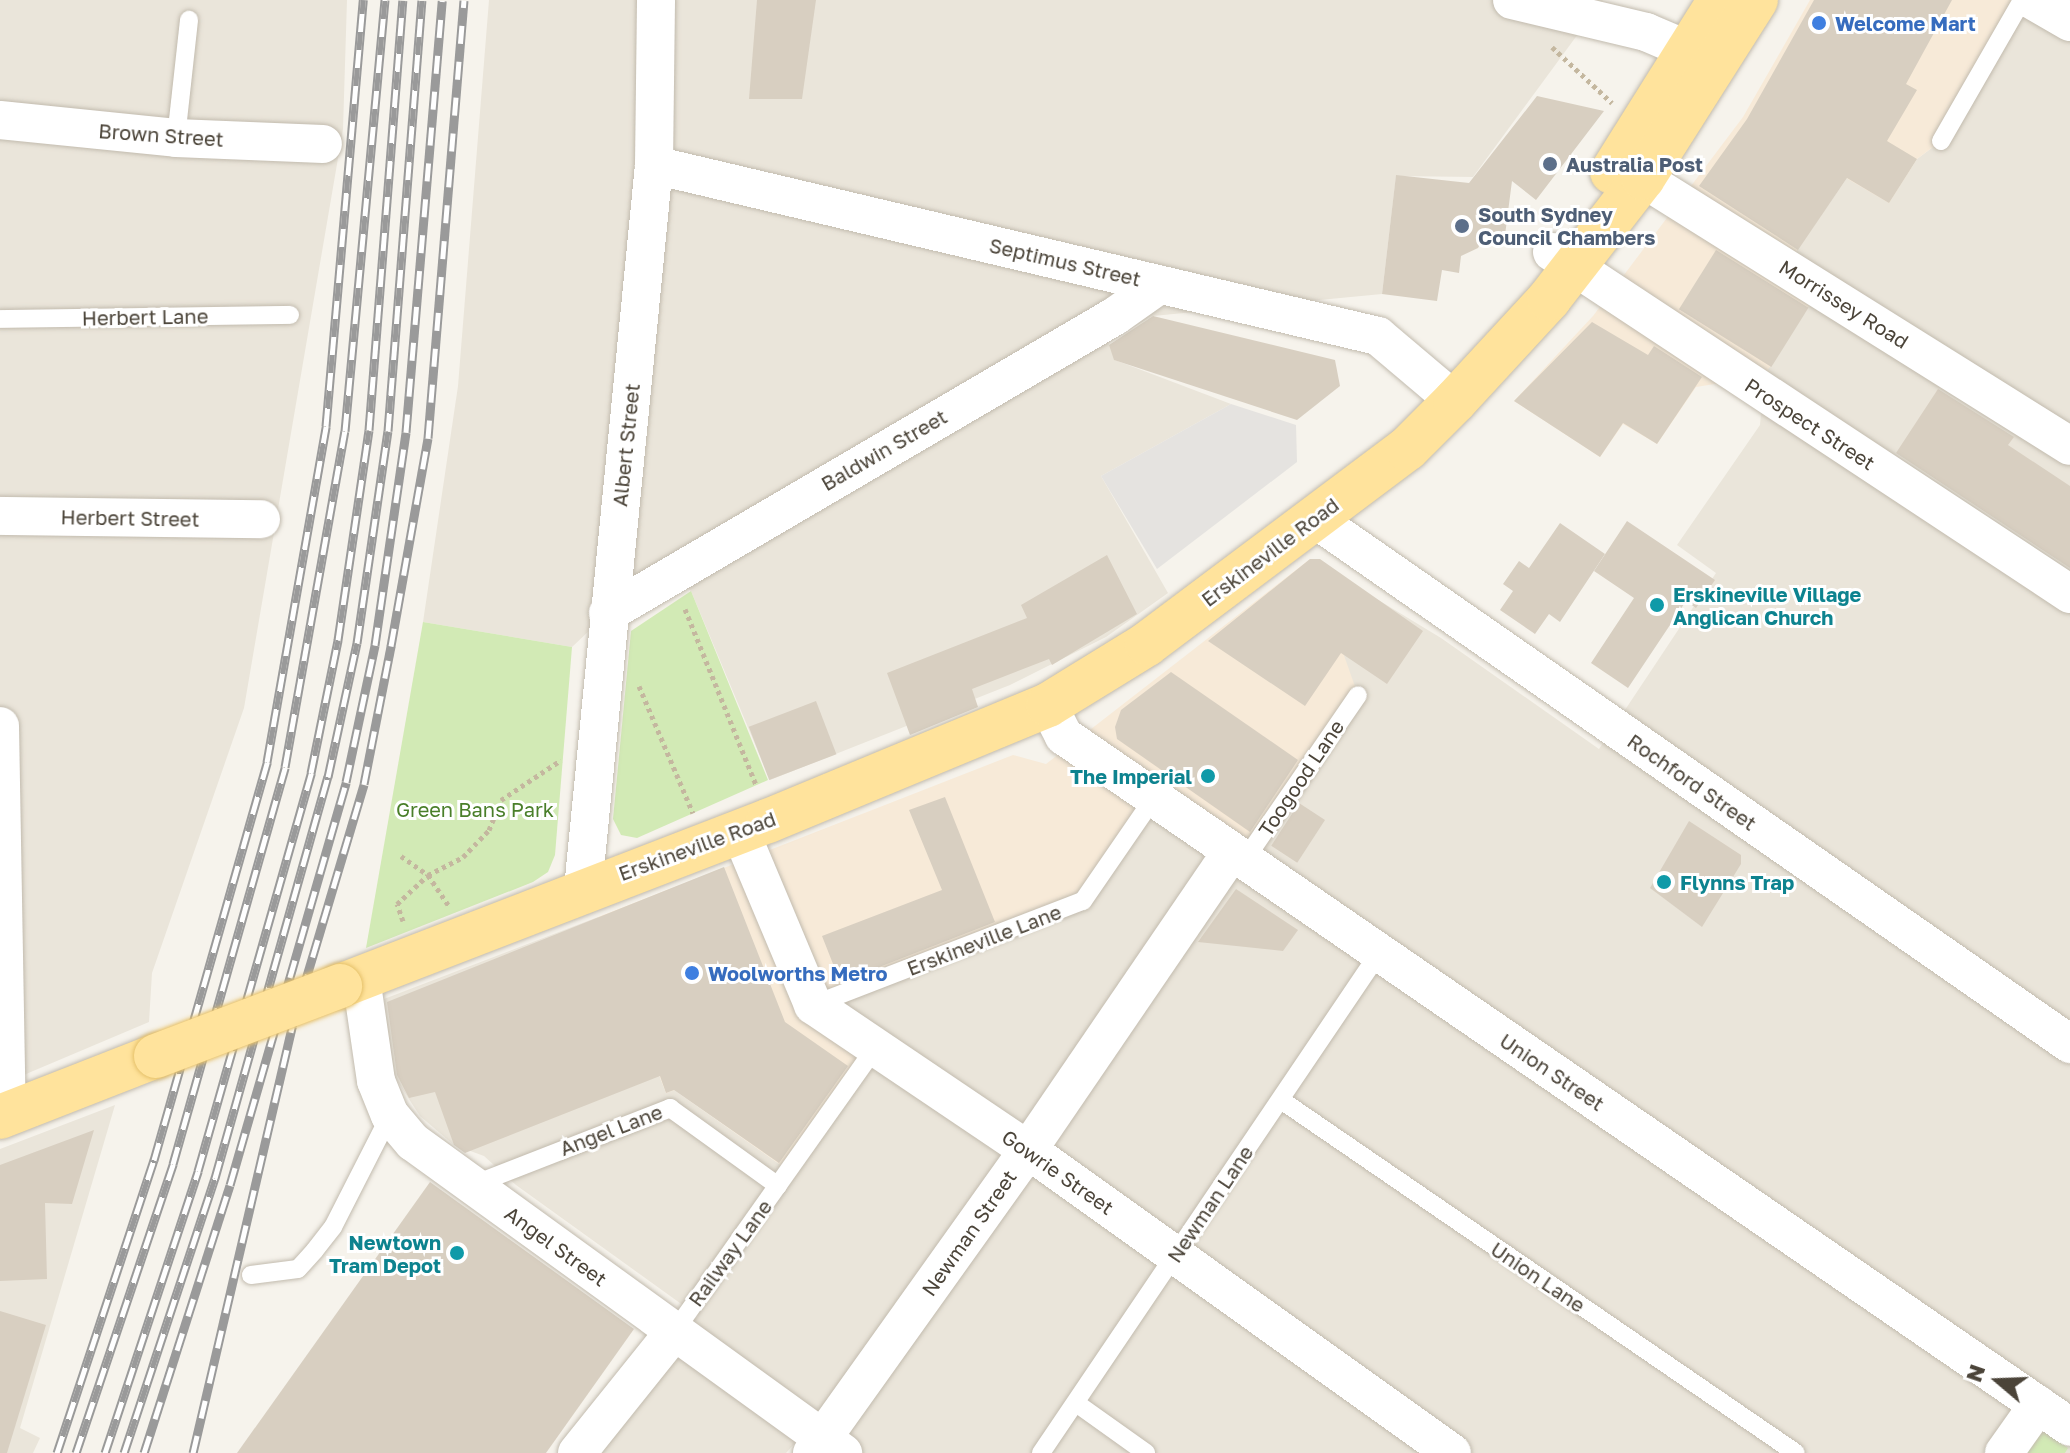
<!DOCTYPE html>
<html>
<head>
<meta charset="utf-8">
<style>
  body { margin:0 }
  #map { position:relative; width:2070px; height:1453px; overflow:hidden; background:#f6f3ec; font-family:"Golos Text",sans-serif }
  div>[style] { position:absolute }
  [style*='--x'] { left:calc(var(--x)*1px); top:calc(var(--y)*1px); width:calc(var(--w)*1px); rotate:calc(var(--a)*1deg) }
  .residential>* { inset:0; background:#eae5da }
  .commercial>* { inset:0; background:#f7ead8 }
  .green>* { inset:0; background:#d2eab5 }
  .parking>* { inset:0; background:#e5e3e0 }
  .building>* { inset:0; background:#d8cfc1; transform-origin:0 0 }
  .path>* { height:5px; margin-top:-2.5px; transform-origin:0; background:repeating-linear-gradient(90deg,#c4b79f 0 4px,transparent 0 8px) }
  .roads { filter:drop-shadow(0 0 2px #c2bbae) drop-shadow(0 0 2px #c2bbae) }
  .service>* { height:18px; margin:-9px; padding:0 9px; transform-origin:9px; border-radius:9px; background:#fff }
  .minor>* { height:38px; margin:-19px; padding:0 19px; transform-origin:19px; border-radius:19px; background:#fff }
  .primary>* { height:44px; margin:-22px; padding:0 22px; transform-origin:22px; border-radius:22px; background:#ffe39c }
  .rail>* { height:9px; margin-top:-4.5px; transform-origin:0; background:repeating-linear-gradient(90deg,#fff 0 18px,#9a9a9a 0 36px); box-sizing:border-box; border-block:2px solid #9a9a9a }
  .bridges { filter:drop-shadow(0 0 2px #e6c16a) drop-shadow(0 0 2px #e6c16a) }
  .primary-bridge>* { height:44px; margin:-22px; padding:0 22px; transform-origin:22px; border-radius:22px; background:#ffe39c }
  .dots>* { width:22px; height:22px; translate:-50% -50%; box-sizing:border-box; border:4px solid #fff; border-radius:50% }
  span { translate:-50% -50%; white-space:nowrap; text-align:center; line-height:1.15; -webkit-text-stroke:6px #fff; paint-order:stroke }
  .shop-label { font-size:20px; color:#366cbe; font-weight:700 }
  .left { translate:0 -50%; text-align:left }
  .street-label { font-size:20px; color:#4b4439 }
  .service-label { font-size:20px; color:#4e5e75; font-weight:700 }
  .culture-label { font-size:20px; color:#0d838f; font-weight:700 }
  .right { translate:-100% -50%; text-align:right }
  .park-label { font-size:20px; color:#4a7f2a }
  .north { position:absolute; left:1958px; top:1341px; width:80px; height:80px; -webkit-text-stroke:6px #fff; paint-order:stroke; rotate:289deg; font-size:22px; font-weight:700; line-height:32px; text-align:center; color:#4b4439 }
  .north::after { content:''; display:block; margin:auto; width:28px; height:36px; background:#4b4439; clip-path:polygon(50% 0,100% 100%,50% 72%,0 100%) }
</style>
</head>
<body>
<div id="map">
  <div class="residential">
    <i style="clip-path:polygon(0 0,347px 0,343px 129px,244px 708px,152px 973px,149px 1022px,0 1085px)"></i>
    <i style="clip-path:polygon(489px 0,1603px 0,1473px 177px,1396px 176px,1382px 294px,1153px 316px,1108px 342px,1115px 360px,1231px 404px,1101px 476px,1168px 593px,1106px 637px,1010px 685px,770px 780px,691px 591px,671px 575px,608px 613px,572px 647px,423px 622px,458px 386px)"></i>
    <i style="clip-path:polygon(2022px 0,2070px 0,2070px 1453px,808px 1453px,795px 1443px,786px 1453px,577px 1453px,674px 1332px,698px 1316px,516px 1185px,484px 1156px,454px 1145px,420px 1116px,392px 1073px,384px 999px,598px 917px,666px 1093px,674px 1090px,782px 1166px,813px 1005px,1153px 799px,1338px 651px,1375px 598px,1441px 638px,1599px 749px,1716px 573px,1677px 545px,1760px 425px,1764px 376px,1795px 253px,1847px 178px,1889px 202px,1917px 159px,1941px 141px)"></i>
    <i style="clip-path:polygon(115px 1105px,20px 1428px,40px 1438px,33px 1453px,0 1453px,0 1149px)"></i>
  </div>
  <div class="commercial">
    <i style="clip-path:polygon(1810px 0,2022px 0,1941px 141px,1917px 159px,1889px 203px,1846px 178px,1795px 253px,1810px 304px,1764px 376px,1696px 387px,1657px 444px,1623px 424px,1600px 457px,1514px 401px,1593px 316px,1743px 117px)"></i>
    <i style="clip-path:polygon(1310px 559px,1358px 695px,1244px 861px,1153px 799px,1083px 901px,814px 1004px,876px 1047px,782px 1166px,675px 1090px,666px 1093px,598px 917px,1013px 755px,1046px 764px)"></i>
  </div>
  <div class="green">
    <i style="clip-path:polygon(691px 591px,768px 780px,637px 838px,621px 835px,613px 819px,631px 631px)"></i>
    <i style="clip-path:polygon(423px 622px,572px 647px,555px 855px,548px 872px,533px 882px,366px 948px)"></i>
    <i style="clip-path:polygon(2040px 1428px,2068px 1448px,2065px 1453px,2022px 1453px)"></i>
  </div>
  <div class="parking">
    <i style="clip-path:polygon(1231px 404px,1296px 425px,1297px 462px,1157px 569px,1101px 476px)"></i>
  </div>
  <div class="building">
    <i style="clip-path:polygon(757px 0,816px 0,802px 99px,749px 99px)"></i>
    <i style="clip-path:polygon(1814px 0,1952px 0,1906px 84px,1917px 90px,1887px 141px,1917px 159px,1889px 203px,1847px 178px,1798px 250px,1699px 186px,1747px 119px)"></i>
    <i style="clip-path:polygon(1537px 96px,1604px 111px,1536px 200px,1512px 181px,1505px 235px,1487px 232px,1478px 248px,1461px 256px,1459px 273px,1442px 270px,1437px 301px,1382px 294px,1396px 175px,1469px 183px)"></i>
    <i style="left:1716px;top:250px;width:109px;height:70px;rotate:32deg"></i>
    <i style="clip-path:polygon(1153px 316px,1335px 360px,1340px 386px,1297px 420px,1114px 360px,1109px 345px)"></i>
    <i style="clip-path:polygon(1592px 322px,1648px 355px,1654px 346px,1702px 377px,1657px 444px,1623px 423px,1600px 457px,1514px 401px)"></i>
    <i style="clip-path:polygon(1938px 389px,2014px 437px,2008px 445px,2070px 486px,2070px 568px,1896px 453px)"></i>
    <i style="clip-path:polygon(1627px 521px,1715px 580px,1696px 608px,1686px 601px,1628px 688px,1591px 663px,1634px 598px,1594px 571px)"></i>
    <i style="clip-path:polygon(1560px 523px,1605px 554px,1560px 622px,1549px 614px,1535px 634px,1500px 610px,1513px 591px,1503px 584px,1519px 561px,1529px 568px)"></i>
    <i style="clip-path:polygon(1107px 555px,1137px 614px,1052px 665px,1049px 659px,972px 689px,978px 707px,910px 735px,887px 673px,1027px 618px,1021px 605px)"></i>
    <i style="clip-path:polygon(1310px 559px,1320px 559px,1423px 631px,1387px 684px,1341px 653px,1305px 706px,1208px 641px)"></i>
    <i style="clip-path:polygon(1171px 672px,1298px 760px,1250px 832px,1117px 739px,1115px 727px,1121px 710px)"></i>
    <i style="left:816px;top:701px;width:57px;height:72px;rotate:69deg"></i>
    <i style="clip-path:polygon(945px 797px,995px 922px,851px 978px,835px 969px,822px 936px,942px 890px,909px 810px)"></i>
    <i style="left:1299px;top:803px;width:31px;height:51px;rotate:33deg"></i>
    <i style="clip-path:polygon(1689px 821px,1741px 855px,1741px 864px,1702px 927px,1650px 888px)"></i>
    <i style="clip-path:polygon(724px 867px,785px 1022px,848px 1066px,779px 1163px,674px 1090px,666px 1093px,660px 1076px,465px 1153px,454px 1145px,435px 1092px,409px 1098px,397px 1075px,387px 1002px)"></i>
    <i style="clip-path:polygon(1236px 889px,1298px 930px,1283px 951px,1198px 942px)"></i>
    <i style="clip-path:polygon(94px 1130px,72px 1204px,45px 1203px,47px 1279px,0 1281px,0 1165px)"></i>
    <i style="clip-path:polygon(430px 1182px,634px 1329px,546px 1453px,237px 1453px)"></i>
    <i style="clip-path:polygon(0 1311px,46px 1325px,7px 1453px,0 1453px)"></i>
  </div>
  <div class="path">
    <i style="--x:1552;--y:47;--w:82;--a:43"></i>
    <i style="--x:685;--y:609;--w:190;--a:68"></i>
    <i style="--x:639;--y:686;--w:138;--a:67"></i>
    <i style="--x:401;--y:856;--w:33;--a:35"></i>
    <i style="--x:428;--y:875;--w:37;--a:56"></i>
    <i style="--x:403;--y:921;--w:18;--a:-109"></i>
    <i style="--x:397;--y:904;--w:42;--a:-43.1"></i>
    <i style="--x:428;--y:875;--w:39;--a:-27"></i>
    <i style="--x:463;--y:857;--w:37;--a:-46"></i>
    <i style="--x:489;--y:830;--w:32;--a:-68"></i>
    <i style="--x:501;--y:800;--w:72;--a:-33.7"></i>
  </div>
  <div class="roads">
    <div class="service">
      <i style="--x:176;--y:138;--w:119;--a:-83.7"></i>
      <i style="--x:1941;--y:141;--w:163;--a:-60.1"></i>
      <i style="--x:0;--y:319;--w:290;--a:-0.8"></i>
      <i style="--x:1244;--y:861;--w:201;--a:-55.5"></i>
      <i style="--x:813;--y:1005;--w:289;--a:-21.1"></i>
      <i style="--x:1083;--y:901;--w:124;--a:-55.5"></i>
      <i style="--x:1281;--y:1100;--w:624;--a:34.43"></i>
      <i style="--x:473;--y:1185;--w:212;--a:-21.3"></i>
      <i style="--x:670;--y:1108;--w:133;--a:35.8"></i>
      <i style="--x:251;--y:1275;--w:47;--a:-7.3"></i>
      <i style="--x:298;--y:1269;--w:25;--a:-48"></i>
      <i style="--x:315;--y:1250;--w:29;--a:-52"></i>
      <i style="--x:333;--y:1227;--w:126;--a:-63"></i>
      <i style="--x:674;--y:1332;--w:349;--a:-54.7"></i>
      <i style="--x:1076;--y:1403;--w:86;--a:35.5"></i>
      <i style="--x:1041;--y:1453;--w:604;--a:-55.94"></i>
    </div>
    <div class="minor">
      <i style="--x:1512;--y:0;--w:138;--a:13.4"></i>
      <i style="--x:1646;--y:32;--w:74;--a:23.1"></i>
      <i style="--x:2032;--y:0;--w:44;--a:30.1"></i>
      <i style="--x:0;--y:120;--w:177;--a:5.8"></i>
      <i style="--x:176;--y:138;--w:147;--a:2.3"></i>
      <i style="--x:1618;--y:163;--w:533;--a:32.05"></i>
      <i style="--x:654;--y:165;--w:744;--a:13.29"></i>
      <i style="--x:1378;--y:336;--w:101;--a:40.2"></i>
      <i style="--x:1552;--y:252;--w:621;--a:33.43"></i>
      <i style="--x:0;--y:516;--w:261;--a:0.7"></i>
      <i style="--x:1315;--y:519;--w:920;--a:34.81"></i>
      <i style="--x:608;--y:613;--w:588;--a:-30.36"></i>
      <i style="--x:1115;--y:316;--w:54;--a:-35.2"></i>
      <i style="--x:1048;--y:705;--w:35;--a:63"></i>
      <i style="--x:1064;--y:736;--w:1220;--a:34.48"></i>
      <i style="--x:0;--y:726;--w:388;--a:89"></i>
      <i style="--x:740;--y:831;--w:189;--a:67.2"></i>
      <i style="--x:813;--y:1005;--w:259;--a:34"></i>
      <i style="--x:1028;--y:1150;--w:521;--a:35.55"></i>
      <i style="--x:583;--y:889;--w:727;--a:-84.4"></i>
      <i style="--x:654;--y:165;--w:165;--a:-89.3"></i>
      <i style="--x:361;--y:978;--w:104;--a:81.7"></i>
      <i style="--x:376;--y:1081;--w:37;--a:68"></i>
      <i style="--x:390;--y:1115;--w:35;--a:50"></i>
      <i style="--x:413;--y:1142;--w:531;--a:35.88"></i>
      <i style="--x:577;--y:1453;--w:155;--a:-51.3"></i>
      <i style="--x:812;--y:1453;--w:372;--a:-54.5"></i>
      <i style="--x:1028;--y:1150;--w:361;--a:-55.7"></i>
      <i style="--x:2004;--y:1453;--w:59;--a:-54.7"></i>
    </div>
    <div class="primary">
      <i style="--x:1612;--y:172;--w:203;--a:-57.9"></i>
      <i style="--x:340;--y:986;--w:459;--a:-21.1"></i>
      <i style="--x:768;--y:821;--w:303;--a:-22.5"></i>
      <i style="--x:1048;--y:705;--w:116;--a:-31.6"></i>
      <i style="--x:1147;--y:644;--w:325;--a:-36.9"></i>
      <i style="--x:1407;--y:449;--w:68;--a:-45"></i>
      <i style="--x:1455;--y:401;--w:139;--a:-47.3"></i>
      <i style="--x:1549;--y:299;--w:153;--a:-52.2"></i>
      <i style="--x:1643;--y:178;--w:211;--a:-57.6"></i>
      <i style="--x:0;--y:1117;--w:168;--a:-21.4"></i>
    </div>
  </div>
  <div class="rail">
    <i style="--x:57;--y:1453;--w:309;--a:-71.7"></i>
    <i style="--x:154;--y:1160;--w:414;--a:-74.1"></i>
    <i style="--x:267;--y:762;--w:341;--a:-80"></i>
    <i style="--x:326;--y:426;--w:428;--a:-85"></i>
    <i style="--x:76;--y:1453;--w:305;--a:-71.4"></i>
    <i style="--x:173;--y:1164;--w:412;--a:-74.2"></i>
    <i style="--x:285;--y:767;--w:341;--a:-79.9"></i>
    <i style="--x:345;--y:431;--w:433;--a:-84.7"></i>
    <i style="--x:105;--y:1453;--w:297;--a:-71.7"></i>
    <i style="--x:198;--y:1171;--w:414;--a:-74.1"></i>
    <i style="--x:311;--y:773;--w:136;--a:-78.5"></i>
    <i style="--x:338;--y:640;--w:212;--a:-81.6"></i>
    <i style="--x:369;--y:430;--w:431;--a:-85.5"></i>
    <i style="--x:124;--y:1453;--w:290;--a:-71.7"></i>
    <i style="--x:215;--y:1178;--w:417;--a:-74.3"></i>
    <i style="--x:328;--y:777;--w:137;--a:-77.8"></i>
    <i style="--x:357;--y:643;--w:214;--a:-81.7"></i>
    <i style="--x:388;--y:431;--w:432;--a:-85.5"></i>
    <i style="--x:144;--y:1453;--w:281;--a:-72.2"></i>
    <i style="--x:230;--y:1185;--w:419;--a:-73.9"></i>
    <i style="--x:346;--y:782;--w:140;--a:-78"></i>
    <i style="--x:375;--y:645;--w:215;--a:-81.7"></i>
    <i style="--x:406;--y:432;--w:433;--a:-85.2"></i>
    <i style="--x:193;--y:1453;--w:438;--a:-76.9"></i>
    <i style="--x:292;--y:1026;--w:252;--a:-73.4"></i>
    <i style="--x:364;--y:784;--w:141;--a:-78.9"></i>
    <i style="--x:391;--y:646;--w:211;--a:-79.9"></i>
    <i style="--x:428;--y:438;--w:439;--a:-85.3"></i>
  </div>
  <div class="bridges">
    <div class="primary-bridge">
      <i style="--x:156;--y:1056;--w:197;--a:-20.8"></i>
    </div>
  </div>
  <div class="dots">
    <i style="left:1819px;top:23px;background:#3f7fe0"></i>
    <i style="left:1550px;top:164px;background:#5c6f8a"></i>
    <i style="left:1462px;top:226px;background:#5c6f8a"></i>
    <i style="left:1657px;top:605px;background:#0f9aa8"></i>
    <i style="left:1208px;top:776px;background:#0f9aa8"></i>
    <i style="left:1664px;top:882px;background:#0f9aa8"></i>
    <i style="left:692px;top:973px;background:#3f7fe0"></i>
    <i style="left:457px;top:1253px;background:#0f9aa8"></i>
  </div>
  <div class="shop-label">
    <span class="left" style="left:1835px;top:23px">Welcome Mart</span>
    <span class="left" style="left:708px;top:973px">Woolworths Metro</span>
  </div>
  <div class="street-label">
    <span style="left:161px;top:135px;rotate:4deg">Brown Street</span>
    <span style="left:1065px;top:262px;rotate:13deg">Septimus Street</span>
    <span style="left:1844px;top:304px;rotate:32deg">Morrissey Road</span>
    <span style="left:145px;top:317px;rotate:-1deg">Herbert Lane</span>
    <span style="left:1810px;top:424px;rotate:33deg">Prospect Street</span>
    <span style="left:626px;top:445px;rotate:-84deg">Albert Street</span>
    <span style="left:884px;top:450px;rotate:-30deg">Baldwin Street</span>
    <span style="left:130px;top:518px;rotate:1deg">Herbert Street</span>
    <span style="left:1270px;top:552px;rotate:-37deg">Erskineville Road</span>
    <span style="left:1301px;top:778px;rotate:-56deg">Toogood Lane</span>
    <span style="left:1692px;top:782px;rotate:35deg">Rochford Street</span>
    <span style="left:697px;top:846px;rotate:-20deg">Erskineville Road</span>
    <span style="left:984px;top:940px;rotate:-21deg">Erskineville Lane</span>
    <span style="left:1552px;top:1072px;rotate:34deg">Union Street</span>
    <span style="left:611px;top:1130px;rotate:-21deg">Angel Lane</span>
    <span style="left:1058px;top:1172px;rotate:35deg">Gowrie Street</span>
    <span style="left:1210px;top:1204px;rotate:-56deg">Newman Lane</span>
    <span style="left:969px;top:1233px;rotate:-55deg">Newman Street</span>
    <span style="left:556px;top:1246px;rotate:36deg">Angel Street</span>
    <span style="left:730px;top:1253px;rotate:-54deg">Railway Lane</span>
    <span style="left:1538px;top:1277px;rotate:34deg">Union Lane</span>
  </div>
  <div class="service-label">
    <span class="left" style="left:1566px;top:164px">Australia Post</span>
    <span class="left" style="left:1478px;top:226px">South Sydney<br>Council Chambers</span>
  </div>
  <div class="culture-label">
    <span class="left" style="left:1673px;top:606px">Erskineville Village<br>Anglican Church</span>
    <span class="right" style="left:1192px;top:776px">The Imperial</span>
    <span class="left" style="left:1680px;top:882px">Flynns Trap</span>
    <span class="right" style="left:441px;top:1254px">Newtown<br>Tram Depot</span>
  </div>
  <div class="park-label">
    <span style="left:475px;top:809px">Green Bans Park</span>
  </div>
  <div class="north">N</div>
</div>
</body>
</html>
